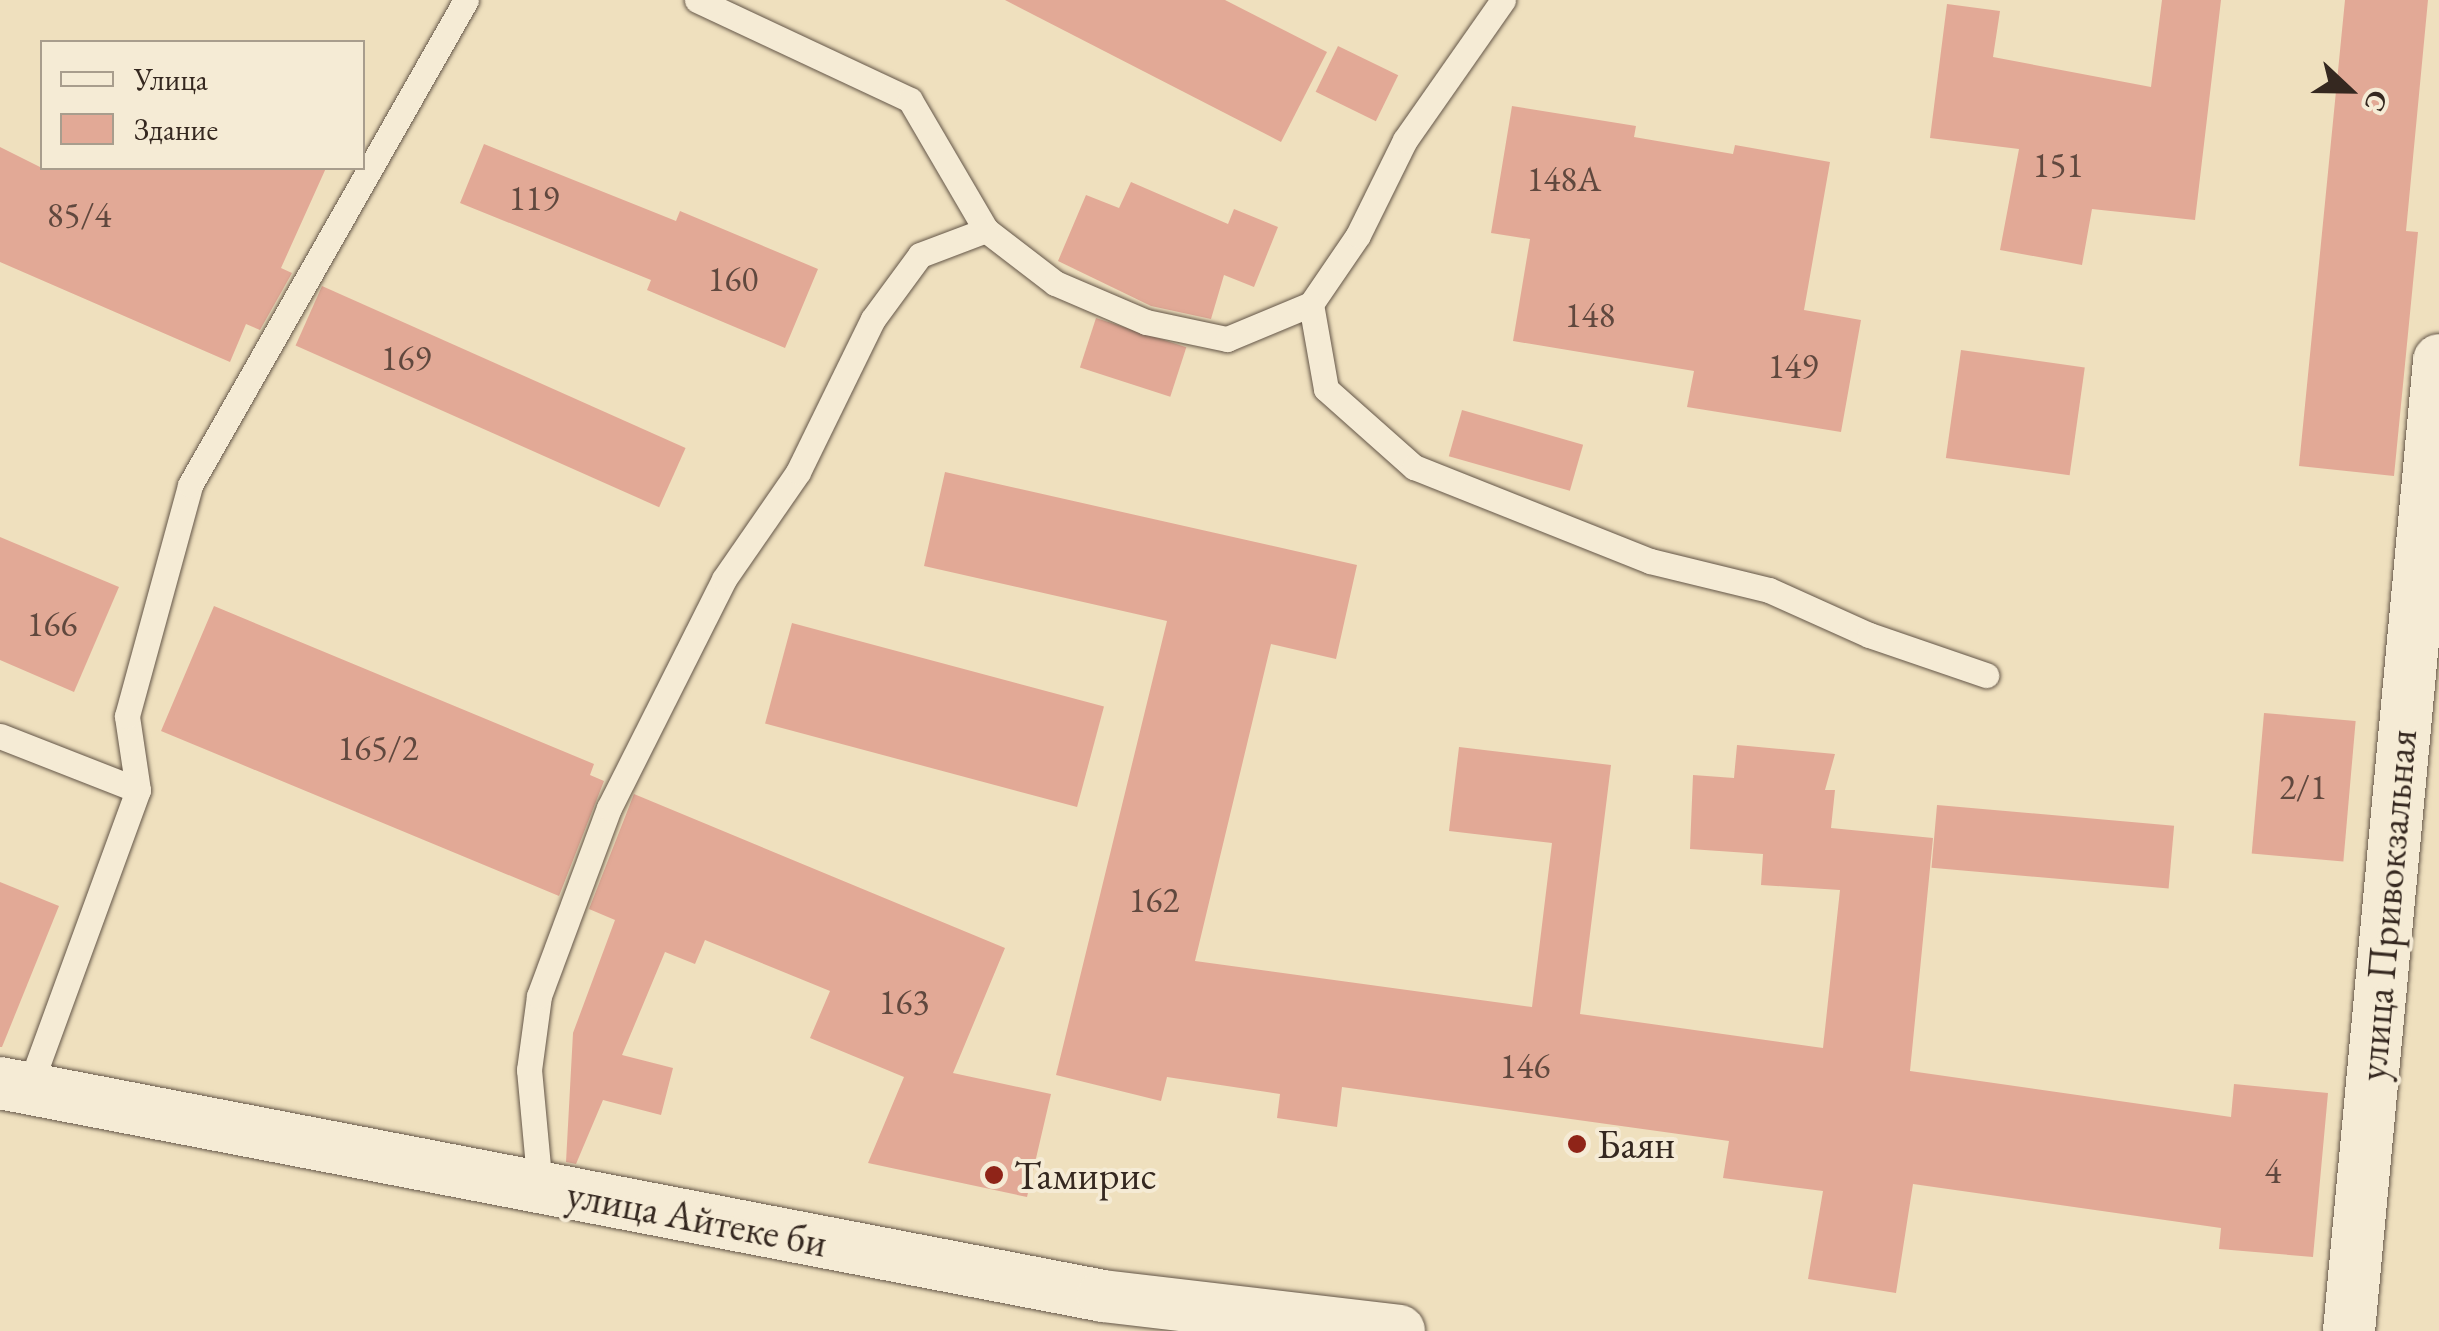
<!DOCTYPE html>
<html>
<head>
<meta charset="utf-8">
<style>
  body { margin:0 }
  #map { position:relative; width:2439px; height:1331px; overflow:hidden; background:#efe0be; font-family:"EB Garamond",serif }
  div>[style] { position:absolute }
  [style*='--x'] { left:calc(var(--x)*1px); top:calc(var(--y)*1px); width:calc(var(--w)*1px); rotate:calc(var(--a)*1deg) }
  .building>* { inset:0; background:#e2a996; transform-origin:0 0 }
  .roads { filter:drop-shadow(0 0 2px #645648) drop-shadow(0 0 2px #645648) }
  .service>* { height:25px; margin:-12.5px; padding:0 12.5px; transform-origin:12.5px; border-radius:12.5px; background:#f5ebd5 }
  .minor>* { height:52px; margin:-26px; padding:0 26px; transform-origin:26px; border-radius:26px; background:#f5ebd5 }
  .dots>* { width:28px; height:28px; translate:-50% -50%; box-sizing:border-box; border:5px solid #f5ebd5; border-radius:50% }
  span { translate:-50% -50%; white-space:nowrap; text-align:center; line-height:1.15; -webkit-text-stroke:8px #f5ebd5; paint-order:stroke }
  .number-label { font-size:35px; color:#60483e }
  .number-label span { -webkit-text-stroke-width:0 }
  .street-label { font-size:40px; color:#352820 }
  .poi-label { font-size:40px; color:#352820 }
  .left { translate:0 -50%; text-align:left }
  .legend { position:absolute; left:40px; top:40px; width:325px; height:130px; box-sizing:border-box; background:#f5ebd5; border:2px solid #a89d8d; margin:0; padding:12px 18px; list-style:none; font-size:30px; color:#352820 }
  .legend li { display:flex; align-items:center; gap:20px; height:50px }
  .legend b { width:50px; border:2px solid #a89d8d }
  .north { position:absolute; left:2299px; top:40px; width:100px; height:100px; -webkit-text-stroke:8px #f5ebd5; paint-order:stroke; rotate:112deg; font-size:28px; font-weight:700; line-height:40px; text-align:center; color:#352820 }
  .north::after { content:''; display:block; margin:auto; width:35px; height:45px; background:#352820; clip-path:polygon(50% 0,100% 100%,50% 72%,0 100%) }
</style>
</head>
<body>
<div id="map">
  <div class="building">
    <i style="clip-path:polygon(1005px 0,1225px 0,1327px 52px,1281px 142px)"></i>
    <i style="clip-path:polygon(2162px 0,2221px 0,2195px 220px,2092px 209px,2082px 265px,2000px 250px,2019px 149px,1930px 138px,1947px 4px,2000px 11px,1993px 57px,2151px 87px)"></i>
    <i style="clip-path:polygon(2345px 0,2428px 0,2406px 231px,2418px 232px,2394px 476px,2299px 466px)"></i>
    <i style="left:1338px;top:46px;width:67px;height:51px;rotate:26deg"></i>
    <i style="clip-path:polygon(1512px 106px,1636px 126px,1634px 137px,1733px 154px,1735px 145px,1830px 162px,1804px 310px,1861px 320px,1841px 432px,1687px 407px,1694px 371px,1513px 341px,1530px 239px,1491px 233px)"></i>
    <i style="clip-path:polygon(484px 144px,676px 221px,680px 211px,818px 269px,785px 348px,647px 290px,651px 280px,460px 203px)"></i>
    <i style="clip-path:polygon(0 147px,42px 168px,326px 168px,281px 268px,292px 273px,260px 330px,246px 324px,230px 362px,0 262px)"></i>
    <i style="clip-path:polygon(1131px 182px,1228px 224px,1234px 209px,1278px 227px,1254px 287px,1224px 275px,1211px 319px,1151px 306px,1058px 261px,1086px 195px,1119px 208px)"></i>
    <i style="left:322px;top:286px;width:398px;height:65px;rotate:24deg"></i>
    <i style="left:1096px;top:318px;width:95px;height:52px;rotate:18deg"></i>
    <i style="left:1961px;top:350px;width:125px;height:109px;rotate:8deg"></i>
    <i style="left:1462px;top:410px;width:126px;height:48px;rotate:16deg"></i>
    <i style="clip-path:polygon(945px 472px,1357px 565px,1336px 659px,1271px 644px,1195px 961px,1532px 1007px,1552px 843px,1449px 831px,1459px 747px,1611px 765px,1580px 1014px,1823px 1048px,1840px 890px,1761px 885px,1763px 854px,1690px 849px,1693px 775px,1734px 778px,1737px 745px,1835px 754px,1825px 790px,1835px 790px,1831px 828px,1933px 838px,1910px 1071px,2231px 1117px,2234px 1084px,2328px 1093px,2313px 1257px,2219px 1249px,2221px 1228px,1913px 1184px,1896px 1293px,1808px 1279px,1823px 1191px,1723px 1178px,1729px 1141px,1342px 1087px,1337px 1127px,1277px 1118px,1280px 1094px,1167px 1077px,1161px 1101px,1056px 1075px,1167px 621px,924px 566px)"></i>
    <i style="clip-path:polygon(0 537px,119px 587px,74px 692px,0 660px)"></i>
    <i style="clip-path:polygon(214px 606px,594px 764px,590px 775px,604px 781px,559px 896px,161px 731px)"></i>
    <i style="left:792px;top:623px;width:323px;height:104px;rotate:15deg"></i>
    <i style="left:2264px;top:713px;width:92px;height:141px;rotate:5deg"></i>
    <i style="clip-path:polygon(634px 794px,1005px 948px,953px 1073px,1051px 1094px,1027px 1197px,868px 1163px,904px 1077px,810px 1038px,830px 991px,705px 940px,695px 964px,665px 952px,622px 1055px,673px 1068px,661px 1115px,603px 1100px,576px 1164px,566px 1162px,573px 1033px,615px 920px,589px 909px)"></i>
    <i style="left:1937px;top:805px;width:238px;height:63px;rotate:5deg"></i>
    <i style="clip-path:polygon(0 882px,59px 906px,2px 1047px,0 1047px)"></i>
  </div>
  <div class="roads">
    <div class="service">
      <i style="--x:697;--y:0;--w:235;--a:25.1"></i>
      <i style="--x:910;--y:100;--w:151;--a:59.7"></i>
      <i style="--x:986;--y:230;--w:87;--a:37.5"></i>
      <i style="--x:1055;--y:283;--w:99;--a:23.2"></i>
      <i style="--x:1146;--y:322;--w:83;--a:11.9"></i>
      <i style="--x:1227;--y:339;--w:91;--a:-22.6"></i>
      <i style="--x:1311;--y:304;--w:83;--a:-55.7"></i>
      <i style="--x:1358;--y:235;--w:106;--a:-63.7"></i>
      <i style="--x:1405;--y:140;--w:171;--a:-55"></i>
      <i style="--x:1311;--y:304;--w:86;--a:80"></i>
      <i style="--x:1326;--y:389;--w:118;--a:41.6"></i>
      <i style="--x:1414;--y:467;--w:254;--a:21.7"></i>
      <i style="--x:1650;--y:561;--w:122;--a:13.7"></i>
      <i style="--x:1769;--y:590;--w:110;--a:24.2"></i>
      <i style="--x:1869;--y:635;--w:124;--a:18.9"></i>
      <i style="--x:0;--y:736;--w:148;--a:21.4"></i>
      <i style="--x:138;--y:790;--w:320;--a:110.1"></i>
      <i style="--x:138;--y:790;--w:75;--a:-98.5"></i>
      <i style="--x:127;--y:716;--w:239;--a:-74.7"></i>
      <i style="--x:190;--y:485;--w:558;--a:-60.36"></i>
      <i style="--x:540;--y:1188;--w:119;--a:-95.3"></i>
      <i style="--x:529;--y:1070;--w:75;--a:-82.3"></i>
      <i style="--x:539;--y:996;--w:201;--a:-69.6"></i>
      <i style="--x:609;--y:808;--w:256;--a:-63.3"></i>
      <i style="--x:724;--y:579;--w:130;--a:-55.3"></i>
      <i style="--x:798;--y:472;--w:170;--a:-63.9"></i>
      <i style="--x:873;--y:319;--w:79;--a:-53.7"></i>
      <i style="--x:920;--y:255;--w:71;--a:-20.7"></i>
    </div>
    <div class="minor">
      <i style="--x:0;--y:1083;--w:1123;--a:10.93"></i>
      <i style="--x:1103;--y:1296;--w:298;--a:6.7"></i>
      <i style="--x:2349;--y:1331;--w:975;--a:-84.7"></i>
    </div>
  </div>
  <div class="dots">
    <i style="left:1577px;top:1144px;background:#8f2418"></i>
    <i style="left:994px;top:1175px;background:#8f2418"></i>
  </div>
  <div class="number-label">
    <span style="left:2058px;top:165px">151</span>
    <span style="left:1564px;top:179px">148А</span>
    <span style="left:534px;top:198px">119</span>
    <span style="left:79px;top:215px">85/4</span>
    <span style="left:733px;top:279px">160</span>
    <span style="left:1590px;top:315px">148</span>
    <span style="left:406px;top:358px">169</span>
    <span style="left:1793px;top:366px">149</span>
    <span style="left:52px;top:624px">166</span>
    <span style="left:378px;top:748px">165/2</span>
    <span style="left:2303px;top:787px">2/1</span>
    <span style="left:1154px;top:900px">162</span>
    <span style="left:904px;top:1002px">163</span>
    <span style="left:1525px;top:1066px">146</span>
    <span style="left:2273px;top:1171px">4</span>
  </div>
  <div class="street-label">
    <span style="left:2387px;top:905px;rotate:-85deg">улица Привокзальная</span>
    <span style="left:697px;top:1218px;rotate:11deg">улица Айтеке би</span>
  </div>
  <div class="poi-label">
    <span class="left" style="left:1597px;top:1144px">Баян</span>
    <span class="left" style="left:1014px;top:1175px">Тамирис</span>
  </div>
  <ul class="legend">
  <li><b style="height:12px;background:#f5ebd5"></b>Улица</li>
  <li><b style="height:28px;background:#e2a996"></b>Здание</li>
  </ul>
  <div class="north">С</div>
</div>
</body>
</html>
